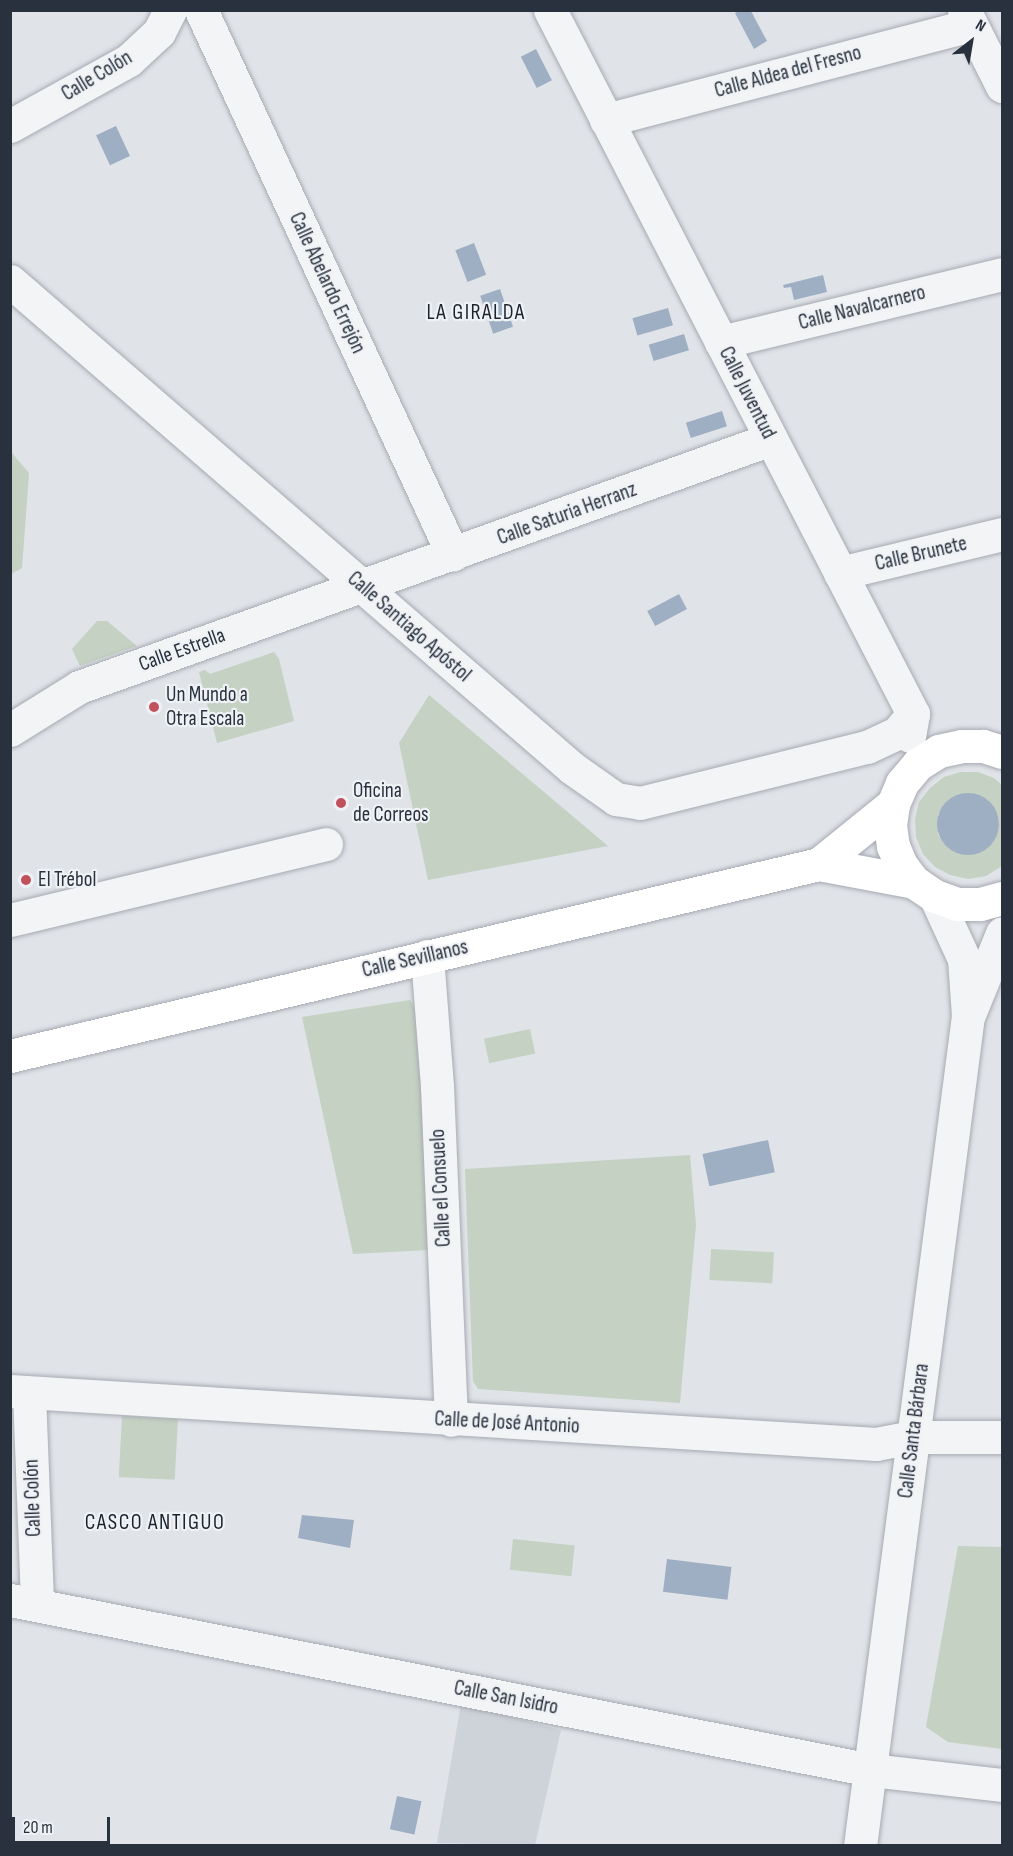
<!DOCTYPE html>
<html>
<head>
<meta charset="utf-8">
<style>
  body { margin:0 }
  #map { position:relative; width:1013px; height:1856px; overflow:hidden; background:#e0e3e8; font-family:"Sofia Sans Condensed",sans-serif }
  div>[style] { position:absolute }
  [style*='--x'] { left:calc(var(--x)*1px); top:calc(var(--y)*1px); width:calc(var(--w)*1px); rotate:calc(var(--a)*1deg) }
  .built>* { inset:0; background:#ced2d9 }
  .green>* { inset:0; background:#c5d1c2; transform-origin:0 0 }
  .water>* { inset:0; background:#9eafc4; transform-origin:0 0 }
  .round { border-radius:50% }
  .roads { filter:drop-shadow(0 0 2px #a6aab2) drop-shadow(0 0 2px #a6aab2) }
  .minor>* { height:33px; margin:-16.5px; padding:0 16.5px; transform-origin:16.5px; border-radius:16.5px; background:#f2f4f6 }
  .major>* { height:33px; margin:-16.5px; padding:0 16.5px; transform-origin:16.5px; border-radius:16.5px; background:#fff }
  .dots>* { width:16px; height:16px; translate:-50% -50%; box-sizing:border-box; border:3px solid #eff2f5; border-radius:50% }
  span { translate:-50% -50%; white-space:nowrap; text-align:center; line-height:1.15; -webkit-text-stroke:4.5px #eff2f5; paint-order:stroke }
  .street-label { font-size:21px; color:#2a313e }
  .poi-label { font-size:21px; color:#2a313e }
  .left { translate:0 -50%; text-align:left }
  .neighbourhood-label { font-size:22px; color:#1c222e; letter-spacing:1.5px }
  .frame { position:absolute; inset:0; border:12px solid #2a313e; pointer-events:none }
  .north { position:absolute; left:941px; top:12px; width:60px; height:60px; -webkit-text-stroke:4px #eff2f5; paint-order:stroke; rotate:31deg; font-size:16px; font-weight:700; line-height:24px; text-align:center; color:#2a313e }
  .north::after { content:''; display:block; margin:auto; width:21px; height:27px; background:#2a313e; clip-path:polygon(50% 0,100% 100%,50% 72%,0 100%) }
  .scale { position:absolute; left:12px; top:1817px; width:98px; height:27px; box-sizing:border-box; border:3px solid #2a313e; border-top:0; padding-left:8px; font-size:18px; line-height:21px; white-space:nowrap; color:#2a313e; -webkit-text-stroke:4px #eff2f5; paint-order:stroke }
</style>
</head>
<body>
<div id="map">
  <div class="built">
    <i style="clip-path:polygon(461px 1704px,561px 1730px,535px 1845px,437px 1843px)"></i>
  </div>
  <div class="green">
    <i style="clip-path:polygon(11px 452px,29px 473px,22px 568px,11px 574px)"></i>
    <i style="clip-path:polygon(97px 621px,107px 621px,137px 646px,80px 666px,72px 649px)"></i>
    <i style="clip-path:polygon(274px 652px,279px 659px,294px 721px,217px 743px,199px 672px,205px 670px,210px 674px)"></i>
    <i style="clip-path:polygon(429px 695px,608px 846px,428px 880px,399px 743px)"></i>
    <i style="clip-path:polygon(evenodd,960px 772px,978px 772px,994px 778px,1002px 785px,1002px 866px,986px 876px,968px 879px,950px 875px,935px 867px,923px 854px,916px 837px,915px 819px,919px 802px,930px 788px,944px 777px,960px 772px,971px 793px,989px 801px,999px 819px,999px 829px,951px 850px,938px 835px,938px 814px,951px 798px,971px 793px)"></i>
    <i style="clip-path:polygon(410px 1000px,418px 1012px,428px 1250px,353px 1254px,302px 1017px)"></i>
    <i style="left:530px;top:1029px;width:25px;height:47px;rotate:78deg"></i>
    <i style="clip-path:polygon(690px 1155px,696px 1225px,680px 1403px,478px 1389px,473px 1381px,465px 1169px)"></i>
    <i style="left:711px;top:1249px;width:63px;height:31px;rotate:3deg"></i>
    <i style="left:122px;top:1416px;width:56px;height:61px;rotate:3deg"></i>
    <i style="left:513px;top:1539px;width:62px;height:31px;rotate:6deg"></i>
    <i style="clip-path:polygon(958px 1546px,1002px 1547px,1002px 1749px,948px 1742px,926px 1727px)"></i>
  </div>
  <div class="water">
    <i style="clip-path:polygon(740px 10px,751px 11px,767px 41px,754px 49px,735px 13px)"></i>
    <i style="left:536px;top:49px;width:35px;height:17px;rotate:63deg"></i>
    <i style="left:116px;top:126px;width:33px;height:22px;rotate:65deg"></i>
    <i style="left:474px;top:243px;width:34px;height:20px;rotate:69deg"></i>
    <i style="clip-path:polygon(823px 275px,827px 292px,794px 300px,791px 287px,784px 288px,783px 285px)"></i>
    <i style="left:500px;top:289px;width:40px;height:21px;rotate:71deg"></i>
    <i style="left:668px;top:308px;width:18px;height:37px;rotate:74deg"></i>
    <i style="left:684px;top:334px;width:17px;height:37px;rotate:73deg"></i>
    <i style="left:722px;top:411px;width:16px;height:38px;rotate:72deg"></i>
    <i style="left:679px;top:594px;width:17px;height:36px;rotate:62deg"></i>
    <i class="round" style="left:937px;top:793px;width:62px;height:62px"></i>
    <i style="left:768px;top:1140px;width:33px;height:67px;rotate:78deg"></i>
    <i style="clip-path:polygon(302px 1515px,354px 1520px,350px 1548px,298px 1538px)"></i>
    <i style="left:667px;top:1559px;width:65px;height:33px;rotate:7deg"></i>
    <i style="left:397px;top:1796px;width:25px;height:34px;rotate:12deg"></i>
  </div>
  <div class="roads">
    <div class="minor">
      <i style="--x:201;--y:10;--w:600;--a:65.18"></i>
      <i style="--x:550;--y:10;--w:792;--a:62.72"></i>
      <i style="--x:913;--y:714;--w:22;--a:100"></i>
      <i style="--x:964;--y:10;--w:85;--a:63.4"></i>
      <i style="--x:606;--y:120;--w:377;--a:-14.6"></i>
      <i style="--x:10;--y:126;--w:136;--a:-29"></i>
      <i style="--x:129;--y:60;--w:41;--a:-43"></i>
      <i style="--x:159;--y:32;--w:25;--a:-63"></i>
      <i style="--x:10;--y:281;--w:744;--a:40.91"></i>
      <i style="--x:572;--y:768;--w:54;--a:35.2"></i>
      <i style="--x:616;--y:799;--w:24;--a:9"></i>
      <i style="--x:640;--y:803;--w:234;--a:-13.9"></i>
      <i style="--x:867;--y:747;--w:33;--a:-25"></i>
      <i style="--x:897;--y:733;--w:25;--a:-50"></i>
      <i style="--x:721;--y:342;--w:289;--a:-13.6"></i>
      <i style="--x:840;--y:573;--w:167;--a:-13.5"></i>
      <i style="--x:10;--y:730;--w:81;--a:-31.9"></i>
      <i style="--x:79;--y:687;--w:735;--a:-19.72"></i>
      <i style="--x:10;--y:920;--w:325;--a:-13.5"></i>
      <i style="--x:427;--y:956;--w:130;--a:85.6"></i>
      <i style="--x:437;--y:1086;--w:334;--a:87.6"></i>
      <i style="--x:970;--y:1012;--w:85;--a:-67.9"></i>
      <i style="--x:10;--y:1391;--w:868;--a:3.5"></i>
      <i style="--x:876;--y:1444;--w:37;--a:-11"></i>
      <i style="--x:912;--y:1437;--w:90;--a:0"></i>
      <i style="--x:29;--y:1393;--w:211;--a:87.8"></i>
      <i style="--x:10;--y:1600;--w:878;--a:11.17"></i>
      <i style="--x:871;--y:1770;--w:132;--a:6.5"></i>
      <i style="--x:860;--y:1846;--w:837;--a:-82.59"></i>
      <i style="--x:968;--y:1016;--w:57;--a:-94"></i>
      <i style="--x:964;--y:959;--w:69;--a:-114.7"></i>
    </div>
    <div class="major">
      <i style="--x:1002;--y:752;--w:20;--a:-162"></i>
      <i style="--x:983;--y:746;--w:21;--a:180"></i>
      <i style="--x:962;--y:746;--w:24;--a:168"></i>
      <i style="--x:939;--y:751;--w:25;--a:148"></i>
      <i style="--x:918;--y:764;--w:25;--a:130"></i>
      <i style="--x:902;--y:783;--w:23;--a:113"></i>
      <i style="--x:893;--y:804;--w:21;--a:98"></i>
      <i style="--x:890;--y:825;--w:21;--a:82"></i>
      <i style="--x:893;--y:846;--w:21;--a:67"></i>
      <i style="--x:901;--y:865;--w:21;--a:53"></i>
      <i style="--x:914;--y:882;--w:25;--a:34"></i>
      <i style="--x:935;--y:896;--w:23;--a:20"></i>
      <i style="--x:957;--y:904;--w:23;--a:0"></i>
      <i style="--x:980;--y:904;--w:23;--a:-15"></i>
      <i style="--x:819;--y:864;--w:95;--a:-39"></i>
      <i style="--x:10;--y:1056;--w:831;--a:-13.35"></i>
      <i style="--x:819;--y:864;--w:97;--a:10.7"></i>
    </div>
  </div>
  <div class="dots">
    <i style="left:154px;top:707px;background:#c1515d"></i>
    <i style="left:341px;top:803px;background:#c1515d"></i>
    <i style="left:26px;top:880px;background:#c1515d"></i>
  </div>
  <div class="street-label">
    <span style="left:788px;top:72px;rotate:-15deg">Calle Aldea del Fresno</span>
    <span style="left:97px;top:76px;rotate:-31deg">Calle Colón</span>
    <span style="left:327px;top:283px;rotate:65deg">Calle Abelardo Errejón</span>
    <span style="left:862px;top:308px;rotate:-14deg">Calle Navalcarnero</span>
    <span style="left:747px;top:393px;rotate:63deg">Calle Juventud</span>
    <span style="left:567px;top:514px;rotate:-20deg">Calle Saturia Herranz</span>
    <span style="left:921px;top:554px;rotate:-13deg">Calle Brunete</span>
    <span style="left:409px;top:627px;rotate:41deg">Calle Santiago Apóstol</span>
    <span style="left:182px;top:650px;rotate:-20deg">Calle Estrella</span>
    <span style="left:415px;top:959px;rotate:-13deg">Calle Sevillanos</span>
    <span style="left:441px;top:1188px;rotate:-93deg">Calle el Consuelo</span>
    <span style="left:507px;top:1423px;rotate:3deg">Calle de José Antonio</span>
    <span style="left:914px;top:1431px;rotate:-83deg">Calle Santa Bárbara</span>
    <span style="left:33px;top:1498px;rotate:-92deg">Calle Colón</span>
    <span style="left:506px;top:1698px;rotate:11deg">Calle San Isidro</span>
  </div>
  <div class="poi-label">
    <span class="left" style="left:166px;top:707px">Un Mundo a<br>Otra Escala</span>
    <span class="left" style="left:353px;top:803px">Oficina<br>de Correos</span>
    <span class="left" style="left:38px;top:880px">El Trébol</span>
  </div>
  <div class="neighbourhood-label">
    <span style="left:476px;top:313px">LA GIRALDA</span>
    <span style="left:155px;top:1523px">CASCO ANTIGUO</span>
  </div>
  <div class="frame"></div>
  <div class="north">N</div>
  <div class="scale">20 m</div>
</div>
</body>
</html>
